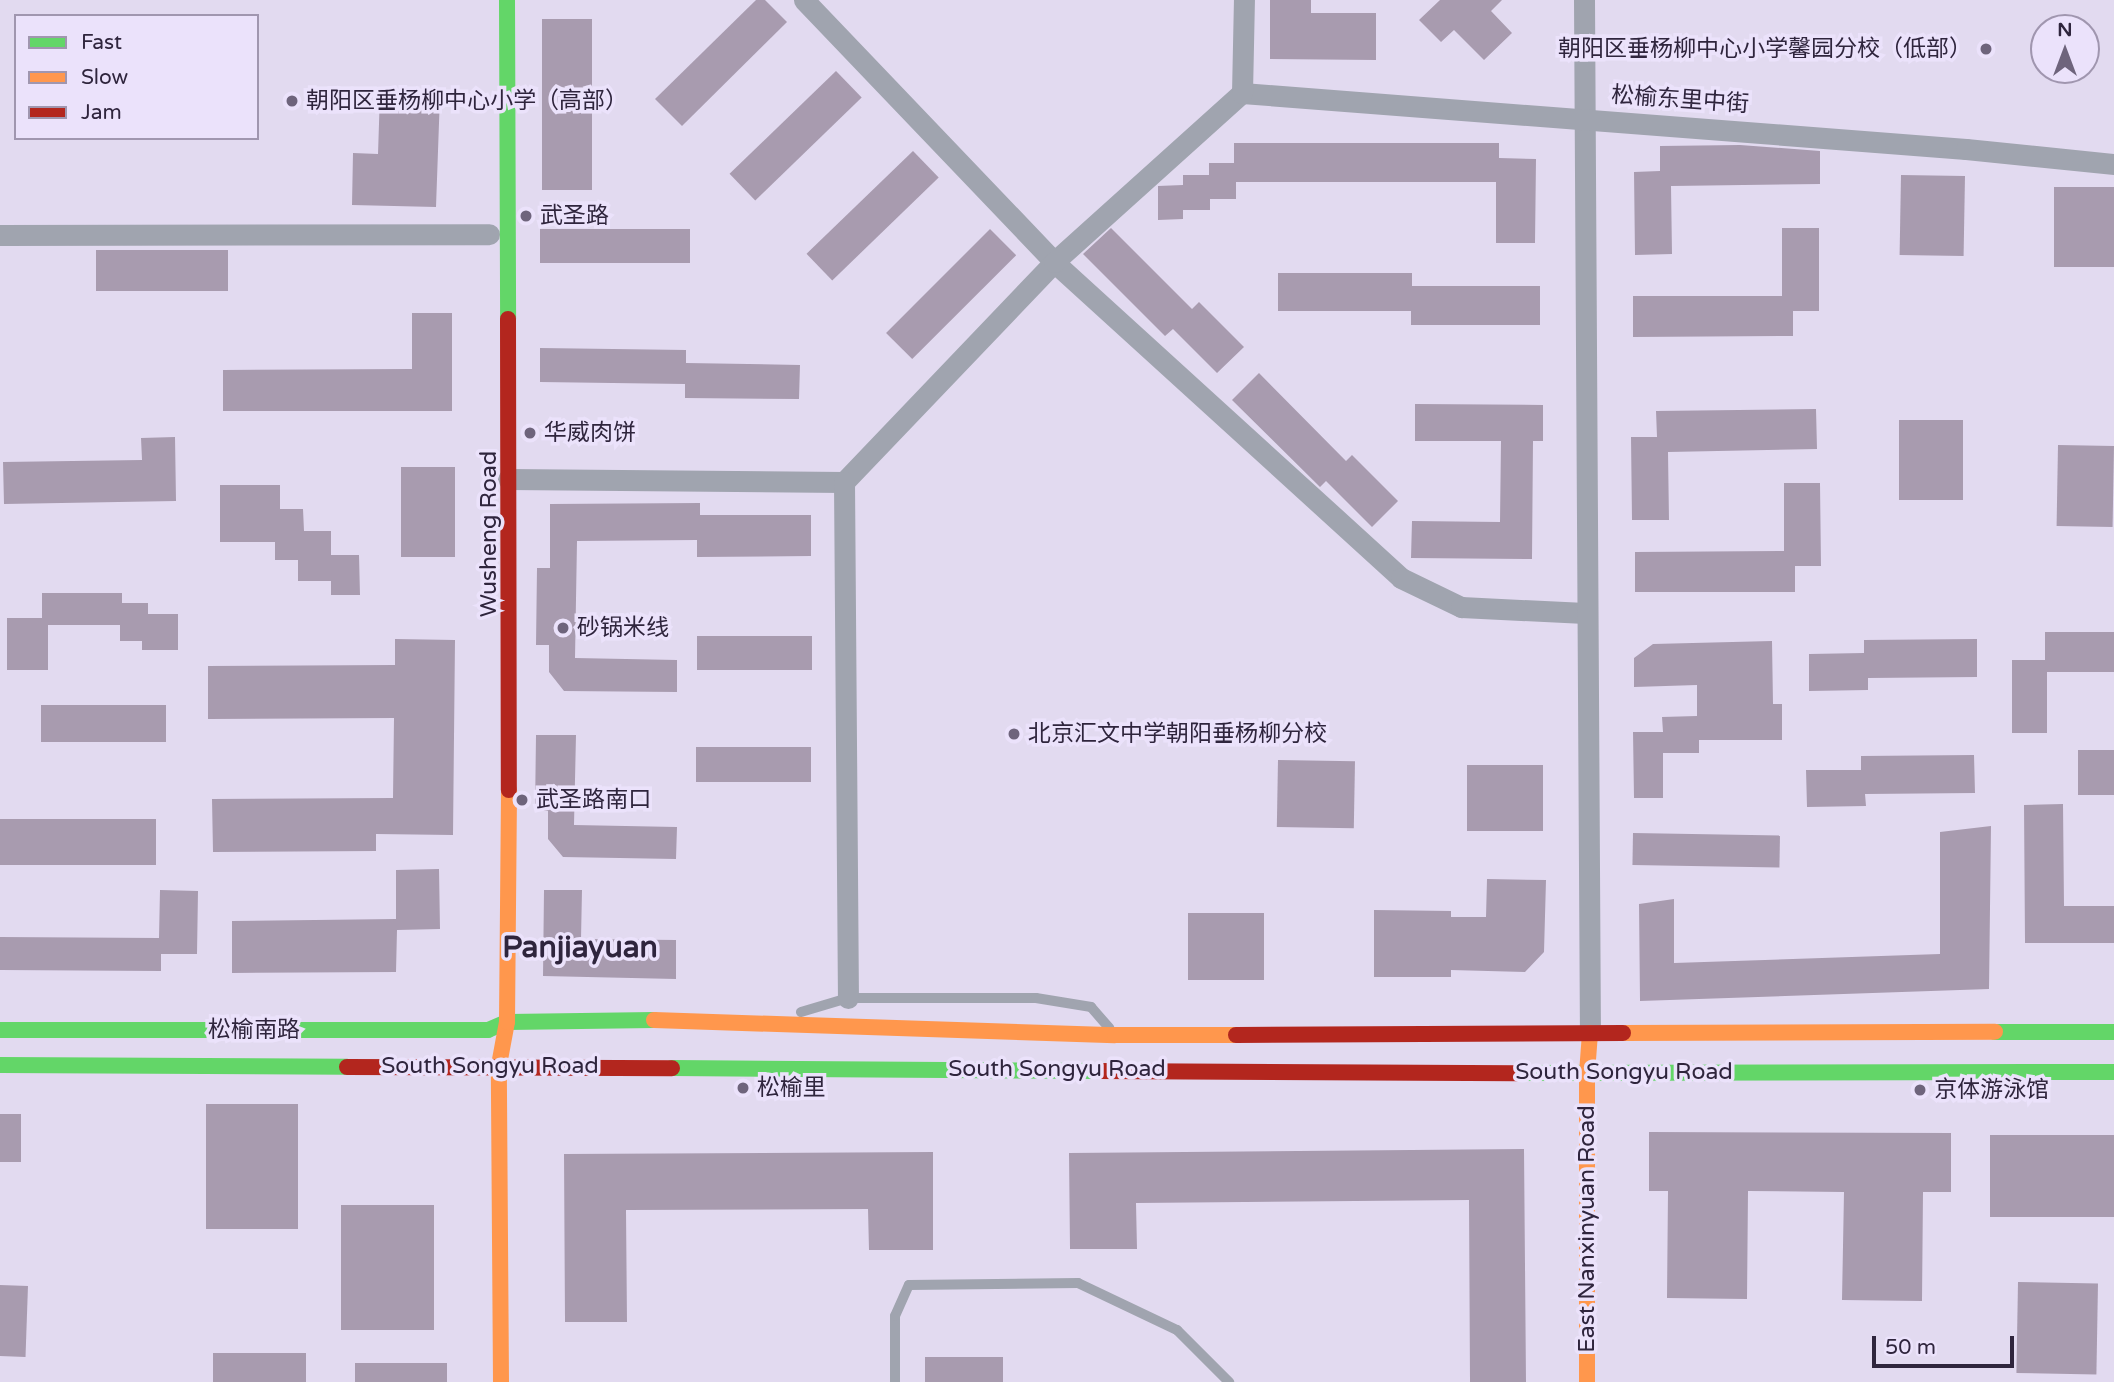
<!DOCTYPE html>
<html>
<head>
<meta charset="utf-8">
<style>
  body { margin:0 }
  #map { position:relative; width:2114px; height:1382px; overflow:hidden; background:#e2daf0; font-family:"Varela Round","Noto Sans SC",sans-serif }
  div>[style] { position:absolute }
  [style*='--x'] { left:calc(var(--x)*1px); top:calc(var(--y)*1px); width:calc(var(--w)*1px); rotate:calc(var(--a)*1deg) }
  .building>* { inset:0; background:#a89baf; transform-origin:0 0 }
  .lane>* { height:10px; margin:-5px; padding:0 5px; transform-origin:5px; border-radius:5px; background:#a0a4af }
  .street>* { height:21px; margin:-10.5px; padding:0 10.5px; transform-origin:10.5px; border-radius:10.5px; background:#a0a4af }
  .fast>* { height:16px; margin:-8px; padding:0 8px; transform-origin:8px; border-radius:8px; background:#63d668 }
  .slow>* { height:16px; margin:-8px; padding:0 8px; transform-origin:8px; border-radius:8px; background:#ff974d }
  .jam>* { height:16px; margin:-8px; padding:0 8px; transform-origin:8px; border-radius:8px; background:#b3261e }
  .dots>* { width:19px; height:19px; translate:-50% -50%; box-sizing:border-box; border:4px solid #ebe2fb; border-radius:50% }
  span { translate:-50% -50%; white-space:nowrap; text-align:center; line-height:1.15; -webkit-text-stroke:7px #ebe2fb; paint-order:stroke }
  .poi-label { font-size:23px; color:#2f253d }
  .right { translate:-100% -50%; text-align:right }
  .left { translate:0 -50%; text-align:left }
  .street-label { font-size:23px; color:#2f253d }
  .district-label { font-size:30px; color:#2f253d; font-weight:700 }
  .legend { position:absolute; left:14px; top:14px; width:245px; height:126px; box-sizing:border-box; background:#ebe2fb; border:2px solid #a096af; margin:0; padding:9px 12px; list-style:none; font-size:21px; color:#2f253d }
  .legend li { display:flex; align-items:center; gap:14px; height:35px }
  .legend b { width:35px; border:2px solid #a096af }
  .north { position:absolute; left:2030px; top:14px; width:70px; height:70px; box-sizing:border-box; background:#ebe2fb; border:2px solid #a096af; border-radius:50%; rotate:0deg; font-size:19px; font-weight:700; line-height:28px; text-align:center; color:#2f253d }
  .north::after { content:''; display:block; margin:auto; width:24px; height:32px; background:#6e647c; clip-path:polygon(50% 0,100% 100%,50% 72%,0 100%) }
  .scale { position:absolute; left:1872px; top:1336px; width:142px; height:32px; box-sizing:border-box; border:4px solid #2f253d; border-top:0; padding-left:9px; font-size:21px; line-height:24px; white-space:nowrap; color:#2f253d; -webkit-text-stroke:5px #ebe2fb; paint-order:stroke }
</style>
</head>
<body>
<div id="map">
  <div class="building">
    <i style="clip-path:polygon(756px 0,765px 0,787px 22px,682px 126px,655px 99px)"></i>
    <i style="clip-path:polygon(1270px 0,1311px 0,1311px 13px,1376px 13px,1376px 60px,1270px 59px)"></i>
    <i style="clip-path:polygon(1440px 0,1502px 0,1491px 11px,1512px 33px,1484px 60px,1454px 30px,1441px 42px,1419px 20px)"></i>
    <i style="left:542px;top:19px;width:50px;height:171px"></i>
    <i style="left:836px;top:71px;width:37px;height:148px;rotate:46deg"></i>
    <i style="clip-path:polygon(380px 93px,440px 95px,436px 207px,352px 205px,353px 153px,378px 154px)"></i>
    <i style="clip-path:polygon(1234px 143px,1499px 143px,1499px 158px,1536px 159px,1535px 243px,1496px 243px,1496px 182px,1236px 182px,1236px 199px,1210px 199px,1210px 210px,1183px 210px,1183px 219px,1158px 220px,1158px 186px,1183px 185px,1183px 175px,1209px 175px,1209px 163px,1234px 163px)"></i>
    <i style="clip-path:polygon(1740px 145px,1820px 151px,1820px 184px,1671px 186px,1672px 254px,1635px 255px,1634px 172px,1660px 171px,1660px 146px)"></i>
    <i style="left:913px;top:151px;width:37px;height:148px;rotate:46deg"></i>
    <i style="left:1901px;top:175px;width:64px;height:80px;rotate:1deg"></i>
    <i style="left:2054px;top:187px;width:60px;height:80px"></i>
    <i style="clip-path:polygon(1111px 228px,1192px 309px,1199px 302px,1244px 347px,1217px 373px,1173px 329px,1165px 336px,1083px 254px)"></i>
    <i style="clip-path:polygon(1782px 228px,1819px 228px,1819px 311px,1793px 311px,1793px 336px,1633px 337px,1633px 296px,1782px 296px)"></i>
    <i style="left:690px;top:229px;width:34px;height:150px;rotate:90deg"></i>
    <i style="left:990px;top:229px;width:37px;height:147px;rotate:45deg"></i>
    <i style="left:96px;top:250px;width:132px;height:41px"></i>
    <i style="clip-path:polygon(1278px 273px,1412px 273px,1412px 286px,1540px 286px,1540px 325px,1411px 325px,1411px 311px,1278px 311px)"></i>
    <i style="clip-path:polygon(412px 313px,452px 313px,452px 411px,223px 411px,223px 370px,412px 369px)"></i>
    <i style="clip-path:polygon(540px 348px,686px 350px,686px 363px,800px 365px,799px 399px,685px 398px,685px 384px,540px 382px)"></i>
    <i style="clip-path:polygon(1259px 373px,1346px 461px,1352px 455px,1398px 501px,1372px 527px,1326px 481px,1320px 487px,1232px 400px)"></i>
    <i style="clip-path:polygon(1415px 404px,1543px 405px,1543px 441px,1533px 441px,1532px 559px,1411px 558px,1412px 521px,1500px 522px,1501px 441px,1415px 441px)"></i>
    <i style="clip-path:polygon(1816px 409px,1817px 449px,1668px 452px,1669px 520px,1632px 520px,1631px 437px,1657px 437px,1656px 411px)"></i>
    <i style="left:1899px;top:420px;width:64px;height:80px"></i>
    <i style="clip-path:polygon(175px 437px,176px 501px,4px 504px,3px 462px,142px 460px,141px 438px)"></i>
    <i style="left:2058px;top:445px;width:56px;height:81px;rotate:1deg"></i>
    <i style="left:401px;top:467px;width:54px;height:90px"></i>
    <i style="clip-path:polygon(1784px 483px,1820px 483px,1821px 566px,1795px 566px,1795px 592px,1635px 592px,1635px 552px,1784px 551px)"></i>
    <i style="clip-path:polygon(220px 485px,280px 485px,280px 509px,303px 509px,304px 531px,331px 531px,331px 555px,359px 555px,360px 595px,331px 595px,331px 581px,298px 581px,298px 560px,275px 560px,275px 542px,220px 542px)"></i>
    <i style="clip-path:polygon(700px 503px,700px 515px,811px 515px,811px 556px,697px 557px,697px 540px,577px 541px,575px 658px,677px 660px,677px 692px,564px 691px,549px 672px,549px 645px,536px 645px,537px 568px,550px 568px,550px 504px)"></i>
    <i style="clip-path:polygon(42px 593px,122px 593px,122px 603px,148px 603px,148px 614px,178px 614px,178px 650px,142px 650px,142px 641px,120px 641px,120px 625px,48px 625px,48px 670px,7px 670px,7px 618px,42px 618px)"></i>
    <i style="clip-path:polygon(2045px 632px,2114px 632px,2114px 672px,2047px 672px,2047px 733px,2012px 733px,2012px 660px,2045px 660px)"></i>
    <i style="left:812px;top:636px;width:34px;height:115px;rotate:90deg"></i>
    <i style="clip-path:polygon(395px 639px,455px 640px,453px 835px,376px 834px,376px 851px,213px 852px,212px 799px,393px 798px,394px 718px,208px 719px,208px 666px,395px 665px)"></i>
    <i style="clip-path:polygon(1977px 639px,1977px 677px,1868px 678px,1868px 690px,1809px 691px,1809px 654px,1864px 653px,1864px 640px)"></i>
    <i style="clip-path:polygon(1772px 641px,1773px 704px,1782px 704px,1782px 740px,1699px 740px,1699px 753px,1663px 753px,1663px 798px,1634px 798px,1633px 732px,1663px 732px,1662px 717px,1697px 716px,1697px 685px,1634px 687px,1634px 658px,1653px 644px)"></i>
    <i style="left:41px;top:705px;width:125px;height:37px"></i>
    <i style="clip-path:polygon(536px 735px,576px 735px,574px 825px,677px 827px,676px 859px,563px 857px,548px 839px,548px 811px,535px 811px)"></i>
    <i style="left:811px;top:747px;width:35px;height:115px;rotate:90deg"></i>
    <i style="left:2114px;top:750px;width:45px;height:36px;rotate:90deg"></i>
    <i style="clip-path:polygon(1974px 755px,1975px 793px,1865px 794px,1866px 806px,1807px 807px,1806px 770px,1861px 770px,1861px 756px)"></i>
    <i style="left:1278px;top:760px;width:77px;height:67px;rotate:1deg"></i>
    <i style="left:1467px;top:765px;width:76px;height:66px"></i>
    <i style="clip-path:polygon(2063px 804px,2064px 906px,2114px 906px,2114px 943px,2025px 943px,2024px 805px)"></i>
    <i style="left:156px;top:819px;width:46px;height:156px;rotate:90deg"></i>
    <i style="clip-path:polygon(1991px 826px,1989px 989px,1640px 1001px,1639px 904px,1674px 899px,1674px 963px,1940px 954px,1940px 832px)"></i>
    <i style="left:1633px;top:833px;width:147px;height:32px;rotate:1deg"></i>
    <i style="clip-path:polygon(439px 869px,440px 929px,397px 930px,396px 972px,232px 973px,232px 921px,396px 919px,396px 870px)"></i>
    <i style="clip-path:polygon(1487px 879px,1546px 880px,1544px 952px,1525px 972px,1451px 970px,1451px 977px,1374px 977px,1374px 910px,1451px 911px,1451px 917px,1486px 917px)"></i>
    <i style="clip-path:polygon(160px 890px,198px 891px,197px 954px,161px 954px,161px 971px,0 970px,0 937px,159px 938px)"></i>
    <i style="clip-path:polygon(544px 890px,582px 890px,581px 939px,676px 940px,676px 979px,543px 976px)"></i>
    <i style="left:1188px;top:913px;width:76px;height:67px"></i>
    <i style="left:206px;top:1104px;width:92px;height:125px"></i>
    <i style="left:0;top:1114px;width:21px;height:48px"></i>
    <i style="clip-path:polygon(1649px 1132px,1951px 1133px,1951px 1192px,1923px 1192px,1922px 1301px,1842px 1300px,1844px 1192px,1748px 1191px,1747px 1299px,1667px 1298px,1668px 1191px,1649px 1191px)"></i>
    <i style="left:1990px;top:1135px;width:124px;height:82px"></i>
    <i style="clip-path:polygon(1524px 1149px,1526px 1382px,1470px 1382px,1469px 1200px,1136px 1203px,1137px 1249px,1070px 1249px,1069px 1153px)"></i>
    <i style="clip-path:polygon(933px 1152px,933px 1250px,869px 1250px,868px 1209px,626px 1210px,627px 1322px,565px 1322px,564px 1154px)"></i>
    <i style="left:341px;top:1205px;width:93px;height:125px"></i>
    <i style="left:2018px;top:1282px;width:80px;height:91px;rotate:1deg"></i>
    <i style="left:0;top:1285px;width:28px;height:71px;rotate:2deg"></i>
    <i style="left:306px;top:1353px;width:29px;height:93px;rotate:90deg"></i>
    <i style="left:1003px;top:1357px;width:25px;height:78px;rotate:90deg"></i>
    <i style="left:355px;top:1363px;width:92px;height:19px"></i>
  </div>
  <div class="lane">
    <i style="--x:801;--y:1012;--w:49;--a:-16.6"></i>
    <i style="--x:848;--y:998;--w:188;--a:0"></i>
    <i style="--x:1036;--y:998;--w:56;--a:9.3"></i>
    <i style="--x:1091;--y:1007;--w:28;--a:49"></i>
    <i style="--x:895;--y:1382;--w:66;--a:-90"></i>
    <i style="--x:895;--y:1316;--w:34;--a:-66"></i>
    <i style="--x:909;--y:1285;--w:169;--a:-0.7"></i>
    <i style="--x:1078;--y:1283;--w:110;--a:25.4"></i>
    <i style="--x:1177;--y:1330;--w:74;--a:45"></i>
  </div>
  <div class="street">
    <i style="--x:804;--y:0;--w:362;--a:46.3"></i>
    <i style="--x:1054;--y:262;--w:469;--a:42.3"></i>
    <i style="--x:1401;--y:578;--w:67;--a:25.8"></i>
    <i style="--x:1461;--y:607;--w:124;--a:2.8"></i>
    <i style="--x:1584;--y:0;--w:1033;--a:89.67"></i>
    <i style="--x:1242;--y:93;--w:726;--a:4.42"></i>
    <i style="--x:1966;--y:149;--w:149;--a:5.8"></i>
    <i style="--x:0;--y:235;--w:489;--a:-0.1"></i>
    <i style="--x:508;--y:479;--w:336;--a:0.5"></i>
    <i style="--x:844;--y:482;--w:304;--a:-46.3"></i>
    <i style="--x:1054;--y:262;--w:253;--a:-42"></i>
    <i style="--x:1242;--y:93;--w:93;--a:-88.8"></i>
    <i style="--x:844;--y:482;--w:516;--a:89.56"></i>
  </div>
  <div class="fast">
    <i style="--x:507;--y:0;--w:319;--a:89.8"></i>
    <i style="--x:0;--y:1030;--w:488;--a:0"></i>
    <i style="--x:488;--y:1030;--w:21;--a:-23"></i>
    <i style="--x:507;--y:1022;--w:147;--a:-0.8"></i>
    <i style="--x:1995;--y:1032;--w:119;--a:0"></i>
    <i style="--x:0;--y:1065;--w:347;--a:0.3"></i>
    <i style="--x:672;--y:1068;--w:426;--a:0.4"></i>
    <i style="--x:1517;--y:1073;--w:597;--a:-0.1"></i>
  </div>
  <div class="slow">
    <i style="--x:654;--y:1020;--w:461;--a:1.9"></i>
    <i style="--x:1115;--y:1035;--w:121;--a:0"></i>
    <i style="--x:1623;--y:1033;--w:372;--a:-0.2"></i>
    <i style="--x:501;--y:1382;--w:317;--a:-90.4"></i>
    <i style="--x:499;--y:1065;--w:44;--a:-79.5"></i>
    <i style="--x:507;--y:1022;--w:232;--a:-89.5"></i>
    <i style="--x:1587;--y:1382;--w:309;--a:-90"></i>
    <i style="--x:1587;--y:1073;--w:40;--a:-85.7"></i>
  </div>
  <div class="jam">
    <i style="--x:508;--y:319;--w:471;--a:89.9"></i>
    <i style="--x:1236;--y:1035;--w:387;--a:-0.3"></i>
    <i style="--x:347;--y:1067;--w:325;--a:0.2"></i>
    <i style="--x:1098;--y:1071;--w:419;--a:0.3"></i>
  </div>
  <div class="dots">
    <i style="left:1986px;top:49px;background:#6e647c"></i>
    <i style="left:292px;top:101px;background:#6e647c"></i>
    <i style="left:526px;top:216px;background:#6e647c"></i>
    <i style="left:530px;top:433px;background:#6e647c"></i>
    <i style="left:563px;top:628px;background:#6e647c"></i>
    <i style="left:1014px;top:734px;background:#6e647c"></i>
    <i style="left:522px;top:800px;background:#6e647c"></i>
    <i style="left:743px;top:1088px;background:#6e647c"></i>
    <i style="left:1920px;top:1090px;background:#6e647c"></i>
  </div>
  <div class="poi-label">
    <span class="right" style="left:1972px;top:49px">朝阳区垂杨柳中心小学馨园分校（低部）</span>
    <span class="left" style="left:306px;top:101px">朝阳区垂杨柳中心小学（高部）</span>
    <span class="left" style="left:540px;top:216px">武圣路</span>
    <span class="left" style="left:544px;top:433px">华威肉饼</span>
    <span class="left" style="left:577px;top:628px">砂锅米线</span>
    <span class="left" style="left:1028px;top:734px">北京汇文中学朝阳垂杨柳分校</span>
    <span class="left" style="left:536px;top:800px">武圣路南口</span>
    <span class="left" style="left:757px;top:1088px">松榆里</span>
    <span class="left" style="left:1934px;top:1090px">京体游泳馆</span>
  </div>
  <div class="street-label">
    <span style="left:1680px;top:100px;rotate:4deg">松榆东里中街</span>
    <span style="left:489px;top:534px;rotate:-90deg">Wusheng Road</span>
    <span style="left:254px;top:1030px">松榆南路</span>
    <span style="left:490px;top:1066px">South Songyu Road</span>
    <span style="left:1057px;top:1069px">South Songyu Road</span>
    <span style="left:1624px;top:1072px">South Songyu Road</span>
    <span style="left:1587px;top:1229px;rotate:-90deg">East Nanxinyuan Road</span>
  </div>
  <div class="district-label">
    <span style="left:580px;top:948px">Panjiayuan</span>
  </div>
  <ul class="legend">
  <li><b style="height:9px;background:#63d668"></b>Fast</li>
  <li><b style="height:9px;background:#ff974d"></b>Slow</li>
  <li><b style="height:9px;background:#b3261e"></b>Jam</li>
  </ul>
  <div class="north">N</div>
  <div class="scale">50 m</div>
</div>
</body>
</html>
